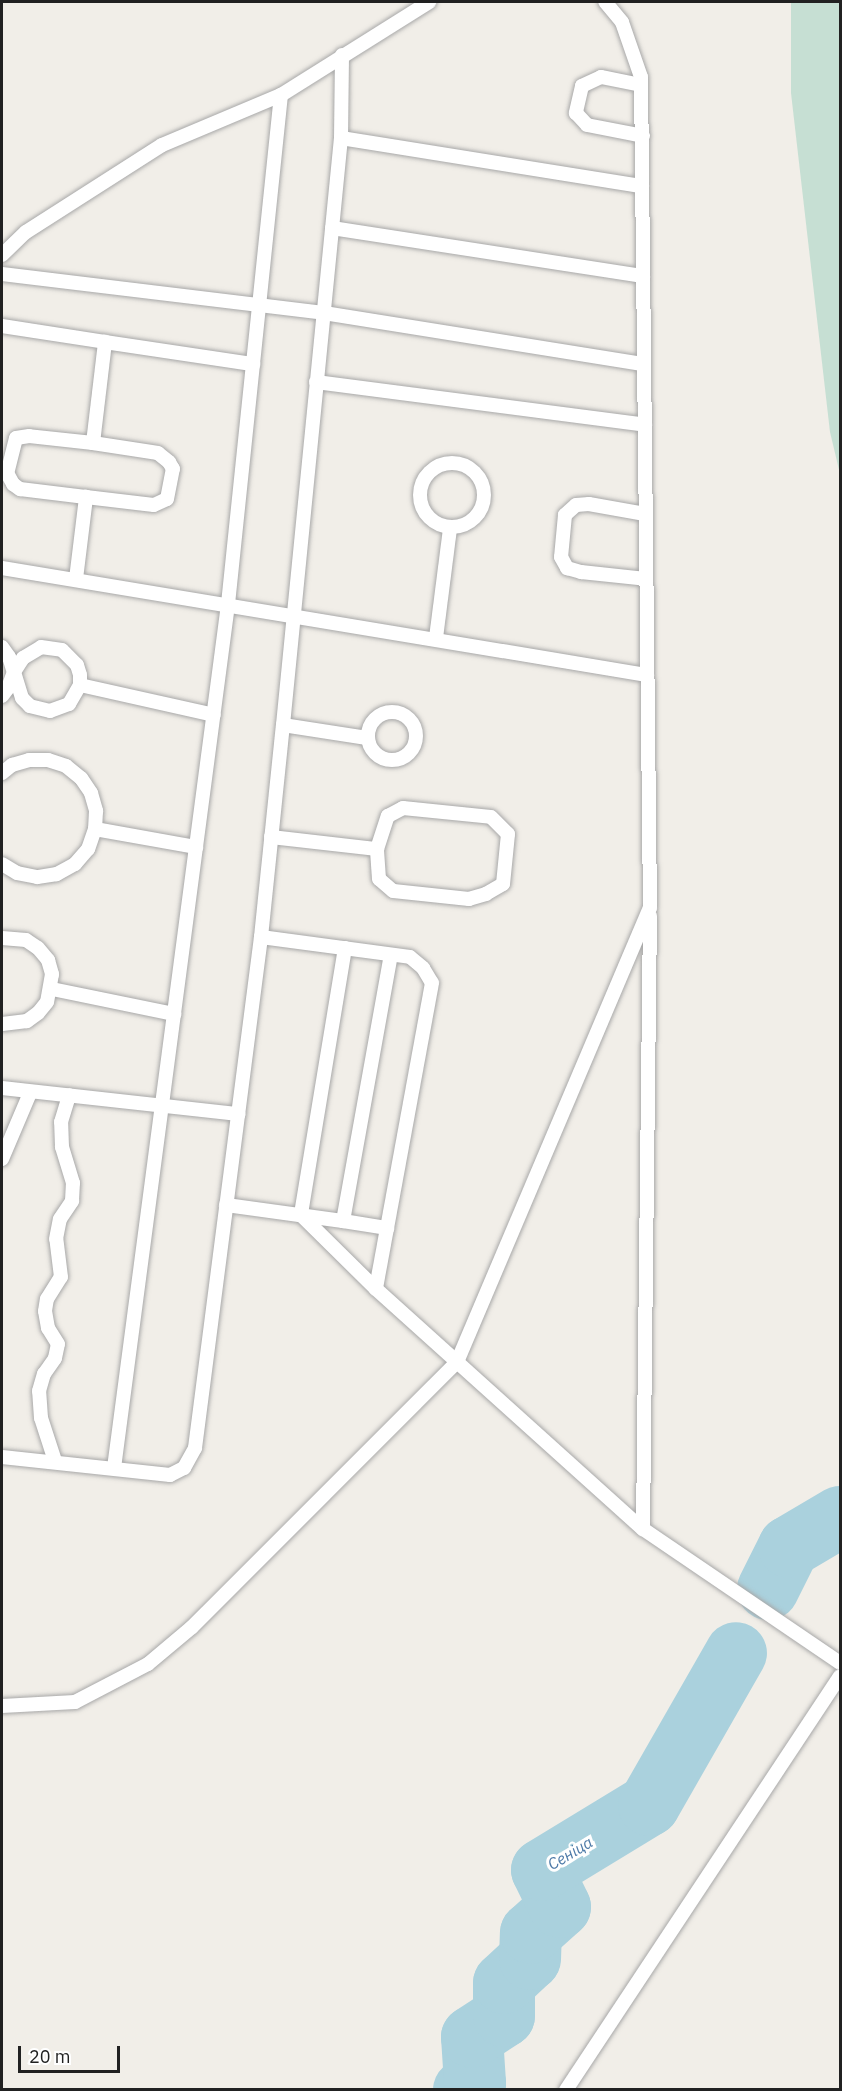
<!DOCTYPE html>
<html>
<head>
<meta charset="utf-8">
<style>
  body { margin:0 }
  #map { position:relative; width:842px; height:2091px; overflow:hidden; background:#f1eee8; font-family:"IBM Plex Sans",sans-serif }
  div>[style] { position:absolute }
  [style*='--x'] { left:calc(var(--x)*1px); top:calc(var(--y)*1px); width:calc(var(--w)*1px); rotate:calc(var(--a)*1deg) }
  .wetland>* { inset:0; background:#c6dfd3 }
  .river>* { height:62px; margin:-31px; padding:0 31px; transform-origin:31px; border-radius:31px; background:#aad1dd }
  .roads { filter:drop-shadow(0 0 2px #a8a8a8) drop-shadow(0 0 2px #a8a8a8) }
  .lane>* { height:14px; margin:-7px; padding:0 7px; transform-origin:7px; border-radius:7px; background:#fff }
  .lane>.ring { margin:-7px; padding:0; box-sizing:content-box; background:none; border:14px solid #fff; border-radius:50% }
  span { translate:-50% -50%; white-space:nowrap; text-align:center; line-height:1.15; -webkit-text-stroke:6px #fff; paint-order:stroke }
  .water-label { font-size:16px; color:#4c79a7; font-style:italic }
  .frame { position:absolute; inset:0; border:3px solid #212121; pointer-events:none }
  .scale { position:absolute; left:18px; top:2046px; width:102px; height:27px; box-sizing:border-box; border:3px solid #212121; border-top:0; padding-left:8px; font-size:18px; line-height:21px; white-space:nowrap; color:#212121; -webkit-text-stroke:4px #fff; paint-order:stroke }
</style>
</head>
<body>
<div id="map">
  <div class="wetland">
    <i style="clip-path:polygon(791px 2px,840px 2px,840px 474px,830px 432px,791px 93px)"></i>
  </div>
  <div class="river">
    <i style="--x:768;--y:1589;--w:47;--a:-63.4"></i>
    <i style="--x:789;--y:1547;--w:59;--a:-30.5"></i>
    <i style="--x:464;--y:2090;--w:13;--a:-32"></i>
    <i style="--x:475;--y:2083;--w:46;--a:-93.7"></i>
    <i style="--x:472;--y:2037;--w:38;--a:-33"></i>
    <i style="--x:504;--y:2016;--w:33;--a:-90"></i>
    <i style="--x:504;--y:1983;--w:35;--a:-43"></i>
    <i style="--x:530;--y:1959;--w:26;--a:-88"></i>
    <i style="--x:531;--y:1933;--w:39;--a:-42"></i>
    <i style="--x:560;--y:1907;--w:41;--a:-115.9"></i>
    <i style="--x:542;--y:1870;--w:125;--a:-31.3"></i>
    <i style="--x:649;--y:1805;--w:175;--a:-60.2"></i>
  </div>
  <div class="roads">
    <div class="lane">
      <i style="--x:641;--y:85;--w:41;--a:-168.7"></i>
      <i style="--x:601;--y:77;--w:21;--a:155"></i>
      <i style="--x:582;--y:86;--w:28;--a:103"></i>
      <i style="--x:576;--y:113;--w:16;--a:47"></i>
      <i style="--x:587;--y:125;--w:57;--a:11.1"></i>
      <i style="--x:341;--y:138;--w:305;--a:9.1"></i>
      <i style="--x:332;--y:228;--w:315;--a:8.8"></i>
      <i style="--x:2;--y:255;--w:33;--a:-44"></i>
      <i style="--x:26;--y:232;--w:161;--a:-32.6"></i>
      <i style="--x:162;--y:145;--w:129;--a:-22.8"></i>
      <i style="--x:281;--y:95;--w:175;--a:-32.1"></i>
      <i style="--x:2;--y:274;--w:324;--a:6.9"></i>
      <i style="--x:324;--y:313;--w:324;--a:9.1"></i>
      <i style="--x:2;--y:326;--w:104;--a:8.8"></i>
      <i style="--x:316;--y:382;--w:332;--a:7.4"></i>
      <i style="--x:93;--y:443;--w:102;--a:-83.2"></i>
      <i style="--x:105;--y:342;--w:150;--a:8.5"></i>
      <i class="ring" style="left:420px;top:463px;width:50px;height:50px"></i>
      <i style="--x:645;--y:514;--w:57;--a:-169.9"></i>
      <i style="--x:589;--y:504;--w:13;--a:176"></i>
      <i style="--x:576;--y:505;--w:15;--a:138"></i>
      <i style="--x:565;--y:515;--w:42;--a:95.4"></i>
      <i style="--x:561;--y:557;--w:13;--a:61"></i>
      <i style="--x:567;--y:568;--w:15;--a:16"></i>
      <i style="--x:581;--y:572;--w:65;--a:6.1"></i>
      <i style="--x:2;--y:568;--w:654;--a:9.42"></i>
      <i style="--x:76;--y:579;--w:83;--a:-83"></i>
      <i style="--x:86;--y:497;--w:68;--a:6.7"></i>
      <i style="--x:154;--y:505;--w:14;--a:-25"></i>
      <i style="--x:167;--y:499;--w:31;--a:-79"></i>
      <i style="--x:173;--y:469;--w:8;--a:-120"></i>
      <i style="--x:169;--y:462;--w:14;--a:-141"></i>
      <i style="--x:158;--y:453;--w:66;--a:-171.3"></i>
      <i style="--x:93;--y:443;--w:64;--a:-173.8"></i>
      <i style="--x:29;--y:436;--w:13;--a:171"></i>
      <i style="--x:16;--y:438;--w:36;--a:104"></i>
      <i style="--x:7;--y:473;--w:13;--a:61"></i>
      <i style="--x:13;--y:484;--w:9;--a:36"></i>
      <i style="--x:20;--y:489;--w:66;--a:6.9"></i>
      <i style="--x:436;--y:638;--w:111;--a:-82.7"></i>
      <i style="--x:2;--y:647;--w:12;--a:55"></i>
      <i style="--x:9;--y:657;--w:16;--a:72"></i>
      <i style="--x:14;--y:672;--w:17;--a:111"></i>
      <i style="--x:8;--y:688;--w:10;--a:127"></i>
      <i style="--x:41;--y:647;--w:21;--a:8"></i>
      <i style="--x:62;--y:650;--w:21;--a:45"></i>
      <i style="--x:77;--y:665;--w:10;--a:73"></i>
      <i style="--x:80;--y:675;--w:10;--a:90"></i>
      <i style="--x:80;--y:685;--w:22;--a:120"></i>
      <i style="--x:69;--y:704;--w:20;--a:160"></i>
      <i style="--x:50;--y:711;--w:21;--a:-166"></i>
      <i style="--x:30;--y:706;--w:11;--a:-135"></i>
      <i style="--x:22;--y:698;--w:27;--a:-107"></i>
      <i style="--x:14;--y:672;--w:17;--a:-57"></i>
      <i style="--x:23;--y:658;--w:21;--a:-31"></i>
      <i style="--x:80;--y:685;--w:137;--a:12.6"></i>
      <i class="ring" style="left:368px;top:712px;width:34px;height:34px"></i>
      <i style="--x:283;--y:725;--w:85;--a:8.8"></i>
      <i style="--x:2;--y:773;--w:13;--a:-39"></i>
      <i style="--x:12;--y:765;--w:18;--a:-16"></i>
      <i style="--x:29;--y:760;--w:19;--a:0"></i>
      <i style="--x:48;--y:760;--w:19;--a:18"></i>
      <i style="--x:66;--y:766;--w:19;--a:39"></i>
      <i style="--x:81;--y:778;--w:18;--a:56"></i>
      <i style="--x:91;--y:793;--w:19;--a:74"></i>
      <i style="--x:96;--y:811;--w:18;--a:93"></i>
      <i style="--x:95;--y:829;--w:21;--a:109"></i>
      <i style="--x:88;--y:849;--w:20;--a:131"></i>
      <i style="--x:75;--y:864;--w:21;--a:151"></i>
      <i style="--x:57;--y:874;--w:20;--a:171"></i>
      <i style="--x:37;--y:877;--w:20;--a:-169"></i>
      <i style="--x:17;--y:873;--w:17;--a:-149"></i>
      <i style="--x:95;--y:829;--w:103;--a:10.1"></i>
      <i style="--x:271;--y:837;--w:107;--a:6.5"></i>
      <i style="--x:377;--y:849;--w:35;--a:-72"></i>
      <i style="--x:388;--y:816;--w:17;--a:-28"></i>
      <i style="--x:403;--y:808;--w:88;--a:5.8"></i>
      <i style="--x:491;--y:817;--w:24;--a:45"></i>
      <i style="--x:508;--y:834;--w:50;--a:95.7"></i>
      <i style="--x:503;--y:884;--w:20;--a:150"></i>
      <i style="--x:486;--y:894;--w:18;--a:164"></i>
      <i style="--x:469;--y:899;--w:76;--a:-174"></i>
      <i style="--x:393;--y:891;--w:18;--a:-139"></i>
      <i style="--x:379;--y:879;--w:30;--a:-94"></i>
      <i style="--x:261;--y:937;--w:150;--a:7.6"></i>
      <i style="--x:410;--y:957;--w:17;--a:40"></i>
      <i style="--x:423;--y:968;--w:17;--a:59"></i>
      <i style="--x:432;--y:983;--w:311;--a:100.4"></i>
      <i style="--x:376;--y:1289;--w:359;--a:42"></i>
      <i style="--x:643;--y:1529;--w:238;--a:34.2"></i>
      <i style="--x:2;--y:938;--w:24;--a:5"></i>
      <i style="--x:26;--y:940;--w:14;--a:34"></i>
      <i style="--x:38;--y:948;--w:16;--a:50"></i>
      <i style="--x:48;--y:960;--w:15;--a:74"></i>
      <i style="--x:52;--y:974;--w:28;--a:100"></i>
      <i style="--x:47;--y:1002;--w:14;--a:129"></i>
      <i style="--x:38;--y:1013;--w:14;--a:144"></i>
      <i style="--x:27;--y:1021;--w:25;--a:173"></i>
      <i style="--x:345;--y:948;--w:271;--a:99.4"></i>
      <i style="--x:301;--y:1215;--w:105;--a:44.6"></i>
      <i style="--x:52;--y:989;--w:125;--a:11.6"></i>
      <i style="--x:2;--y:1088;--w:238;--a:6.3"></i>
      <i style="--x:2;--y:1159;--w:72;--a:-67"></i>
      <i style="--x:226;--y:1205;--w:118;--a:7.8"></i>
      <i style="--x:343;--y:1221;--w:270;--a:-79.8"></i>
      <i style="--x:343;--y:1221;--w:45;--a:9"></i>
      <i style="--x:2;--y:1457;--w:169;--a:6.1"></i>
      <i style="--x:170;--y:1475;--w:16;--a:-27"></i>
      <i style="--x:184;--y:1468;--w:23;--a:-61"></i>
      <i style="--x:195;--y:1448;--w:515;--a:-82.64"></i>
      <i style="--x:261;--y:937;--w:213;--a:-84.1"></i>
      <i style="--x:283;--y:725;--w:590;--a:-84.36"></i>
      <i style="--x:341;--y:138;--w:83;--a:-89.3"></i>
      <i style="--x:55;--y:1461;--w:45;--a:-108"></i>
      <i style="--x:41;--y:1418;--w:27;--a:-94"></i>
      <i style="--x:39;--y:1391;--w:18;--a:-74"></i>
      <i style="--x:44;--y:1374;--w:19;--a:-55"></i>
      <i style="--x:55;--y:1358;--w:14;--a:-78"></i>
      <i style="--x:58;--y:1344;--w:19;--a:-122"></i>
      <i style="--x:48;--y:1328;--w:17;--a:-100"></i>
      <i style="--x:45;--y:1311;--w:12;--a:-81"></i>
      <i style="--x:47;--y:1299;--w:26;--a:-58"></i>
      <i style="--x:61;--y:1277;--w:38;--a:-97"></i>
      <i style="--x:56;--y:1239;--w:20;--a:-79"></i>
      <i style="--x:60;--y:1219;--w:22;--a:-56"></i>
      <i style="--x:72;--y:1201;--w:18;--a:-87"></i>
      <i style="--x:73;--y:1183;--w:38;--a:-107"></i>
      <i style="--x:62;--y:1147;--w:25;--a:-92"></i>
      <i style="--x:61;--y:1122;--w:28;--a:-73"></i>
      <i style="--x:114;--y:1468;--w:871;--a:-82.48"></i>
      <i style="--x:228;--y:604;--w:512;--a:-84.06"></i>
      <i style="--x:643;--y:1529;--w:613;--a:-89.35"></i>
      <i style="--x:2;--y:1706;--w:73;--a:-3.1"></i>
      <i style="--x:75;--y:1702;--w:82;--a:-27.5"></i>
      <i style="--x:148;--y:1664;--w:57;--a:-40.1"></i>
      <i style="--x:192;--y:1627;--w:375;--a:-45"></i>
      <i style="--x:457;--y:1362;--w:493;--a:-67"></i>
      <i style="--x:650;--y:908;--w:831;--a:-90.62"></i>
      <i style="--x:641;--y:77;--w:58;--a:-109.1"></i>
      <i style="--x:622;--y:22;--w:26;--a:-130"></i>
      <i style="--x:566;--y:2090;--w:496;--a:-56.5"></i>
    </div>
  </div>
  <div class="water-label">
    <span style="left:570px;top:1853px;rotate:-31deg">Сеніца</span>
  </div>
  <div class="frame"></div>
  <div class="scale">20 m</div>
</div>
</body>
</html>
